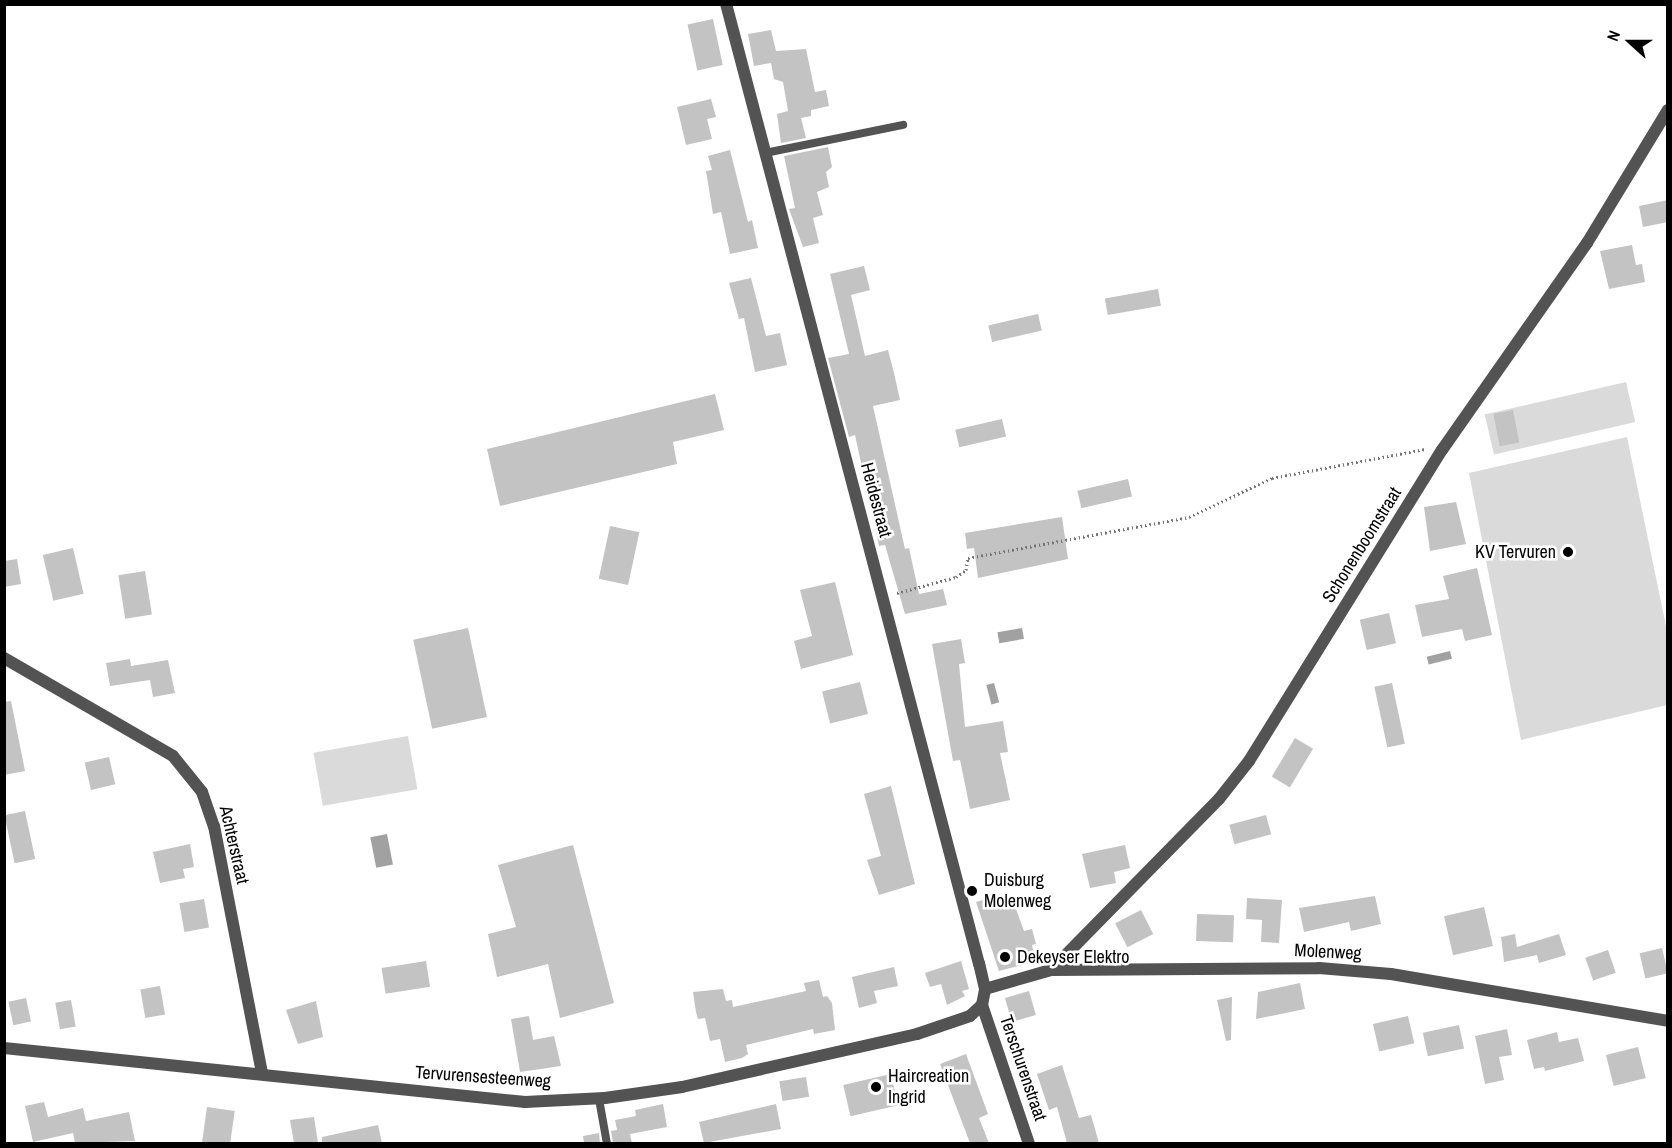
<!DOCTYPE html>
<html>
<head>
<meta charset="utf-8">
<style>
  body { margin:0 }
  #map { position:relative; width:1672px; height:1148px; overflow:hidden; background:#fff; font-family:"Archivo Narrow",sans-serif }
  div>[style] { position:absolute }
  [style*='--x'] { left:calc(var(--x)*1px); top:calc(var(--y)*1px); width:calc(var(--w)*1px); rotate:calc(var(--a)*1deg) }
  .green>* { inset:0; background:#dadada; transform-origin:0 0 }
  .water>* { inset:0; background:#a1a1a1; transform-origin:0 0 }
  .building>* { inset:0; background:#c3c3c3; transform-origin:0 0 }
  .path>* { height:3px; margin-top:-1.5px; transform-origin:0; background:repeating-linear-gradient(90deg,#757575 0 1.5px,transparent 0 4.5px) }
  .service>* { height:8px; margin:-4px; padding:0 4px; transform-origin:4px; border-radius:4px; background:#535353 }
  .minor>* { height:12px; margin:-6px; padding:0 6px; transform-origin:6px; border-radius:6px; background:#535353 }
  .tertiary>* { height:12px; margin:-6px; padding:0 6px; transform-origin:6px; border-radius:6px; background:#535353 }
  .dots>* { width:16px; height:16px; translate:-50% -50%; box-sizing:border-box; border:3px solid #fff; border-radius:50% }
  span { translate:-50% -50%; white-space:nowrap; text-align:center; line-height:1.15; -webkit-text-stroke:5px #fff; paint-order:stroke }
  .street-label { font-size:18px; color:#000 }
  .poi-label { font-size:18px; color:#000 }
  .right { translate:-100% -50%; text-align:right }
  .left { translate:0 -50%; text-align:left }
  .frame { position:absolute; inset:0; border:6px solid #000; pointer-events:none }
  .north { position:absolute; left:1600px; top:12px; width:60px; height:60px; -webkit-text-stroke:4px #fff; paint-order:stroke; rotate:291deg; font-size:16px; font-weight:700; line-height:24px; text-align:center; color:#000 }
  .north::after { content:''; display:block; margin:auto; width:21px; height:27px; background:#000; clip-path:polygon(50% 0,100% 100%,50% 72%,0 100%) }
</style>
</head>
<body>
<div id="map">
  <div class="green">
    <i style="left:1626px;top:382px;width:41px;height:145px;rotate:77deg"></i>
    <i style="clip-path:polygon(1627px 437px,1667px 631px,1667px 705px,1521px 740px,1469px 473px)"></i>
    <i style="left:408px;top:736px;width:54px;height:96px;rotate:80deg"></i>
  </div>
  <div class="water">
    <i style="left:1022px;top:628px;width:11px;height:25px;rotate:80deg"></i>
    <i style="left:1450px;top:651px;width:8px;height:24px;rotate:76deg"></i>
    <i style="left:994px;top:683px;width:20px;height:8px;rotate:75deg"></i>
    <i style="left:387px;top:834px;width:31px;height:17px;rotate:79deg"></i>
  </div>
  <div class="building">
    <i style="left:713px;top:19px;width:47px;height:26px;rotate:78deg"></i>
    <i style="clip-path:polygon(771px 30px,776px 51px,806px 49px,815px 92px,826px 90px,829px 106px,811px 110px,811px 116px,801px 118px,806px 138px,781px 143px,777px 114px,788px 111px,783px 82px,774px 79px,771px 63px,754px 66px,748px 34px)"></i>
    <i style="clip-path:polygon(711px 99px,716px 117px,707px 119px,712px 139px,686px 145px,677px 107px)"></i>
    <i style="clip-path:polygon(828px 147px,832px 167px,826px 172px,829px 187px,817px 192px,823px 215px,813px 218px,819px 243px,803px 247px,789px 209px,795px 208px,784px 156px)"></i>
    <i style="clip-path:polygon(730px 150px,748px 222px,752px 220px,758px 248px,730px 254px,721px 212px,713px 214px,706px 171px,712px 170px,708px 156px)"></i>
    <i style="clip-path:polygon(1668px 200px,1668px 222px,1643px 227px,1639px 206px)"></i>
    <i style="clip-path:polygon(1632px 245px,1636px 265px,1642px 264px,1645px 282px,1609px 289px,1600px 251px)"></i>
    <i style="clip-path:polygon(864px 266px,870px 290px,851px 295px,865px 356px,888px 350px,894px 373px,900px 400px,873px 406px,905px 549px,909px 548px,919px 594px,943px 589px,947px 605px,905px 614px,885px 545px,879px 546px,855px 435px,849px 437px,828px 358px,849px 354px,830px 274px)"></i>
    <i style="clip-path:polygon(751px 278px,766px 336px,780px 333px,787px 365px,755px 372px,744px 318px,739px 319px,729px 283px)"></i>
    <i style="left:1158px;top:289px;width:17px;height:54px;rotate:80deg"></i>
    <i style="left:1038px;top:314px;width:17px;height:51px;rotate:77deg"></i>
    <i style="clip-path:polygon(715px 394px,724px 430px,673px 442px,677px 464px,500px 506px,487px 449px)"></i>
    <i style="left:1513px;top:410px;width:33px;height:20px;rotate:79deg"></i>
    <i style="left:1002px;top:419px;width:18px;height:48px;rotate:77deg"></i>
    <i style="left:1128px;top:479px;width:18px;height:52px;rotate:77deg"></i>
    <i style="clip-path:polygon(1456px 502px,1466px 544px,1430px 551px,1424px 507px)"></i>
    <i style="clip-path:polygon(1062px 517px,1068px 559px,978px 578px,974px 548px,967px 549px,965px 533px)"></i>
    <i style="left:610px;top:526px;width:30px;height:54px;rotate:12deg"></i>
    <i style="left:73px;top:548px;width:47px;height:31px;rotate:77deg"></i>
    <i style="clip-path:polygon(17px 559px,21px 584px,4px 587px,4px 561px)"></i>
    <i style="clip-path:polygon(1477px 568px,1492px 635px,1465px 641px,1462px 629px,1422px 637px,1415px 605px,1449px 599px,1443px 576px)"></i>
    <i style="left:145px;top:571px;width:44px;height:27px;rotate:81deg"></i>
    <i style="clip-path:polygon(835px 582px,853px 655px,801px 669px,794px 641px,812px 636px,800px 590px)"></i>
    <i style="left:1389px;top:613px;width:31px;height:30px;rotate:77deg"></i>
    <i style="left:468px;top:628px;width:91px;height:56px;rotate:78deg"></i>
    <i style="clip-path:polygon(961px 639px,965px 663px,959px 664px,965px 727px,1003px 721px,1008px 752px,1000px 753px,1010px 800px,970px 809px,960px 760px,953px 761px,932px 644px)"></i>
    <i style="clip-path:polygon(130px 659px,131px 666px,168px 660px,175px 693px,153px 697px,150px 680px,110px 686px,106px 663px)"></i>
    <i style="left:860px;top:682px;width:33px;height:39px;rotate:76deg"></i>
    <i style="left:1392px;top:683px;width:62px;height:18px;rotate:78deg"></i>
    <i style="clip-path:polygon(11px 701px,25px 771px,4px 775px,4px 702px)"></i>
    <i style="left:1295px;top:738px;width:21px;height:45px;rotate:31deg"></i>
    <i style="left:109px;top:757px;width:28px;height:25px;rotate:77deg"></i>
    <i style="clip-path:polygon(891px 786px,915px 884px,879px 895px,867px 860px,881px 856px,864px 794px)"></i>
    <i style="left:25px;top:811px;width:49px;height:21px;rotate:78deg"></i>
    <i style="left:1266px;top:815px;width:20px;height:38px;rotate:75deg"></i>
    <i style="clip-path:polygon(190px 844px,194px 867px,183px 869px,185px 878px,160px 883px,153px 852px)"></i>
    <i style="clip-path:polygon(573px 845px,614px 1003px,560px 1018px,548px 964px,497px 977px,488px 934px,516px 927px,498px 865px)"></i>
    <i style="clip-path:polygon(1125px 845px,1130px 868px,1114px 872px,1116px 883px,1090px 888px,1082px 854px)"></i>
    <i style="clip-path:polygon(996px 896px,998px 902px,1012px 898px,1024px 931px,1032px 929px,1036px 944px,1032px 945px,1034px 954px,1029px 956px,1030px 963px,999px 971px,976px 902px)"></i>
    <i style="clip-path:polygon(1375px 896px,1381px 924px,1351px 931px,1349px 922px,1304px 932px,1299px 908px)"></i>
    <i style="clip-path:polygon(1247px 898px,1282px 900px,1279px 943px,1261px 942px,1262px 920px,1246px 919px)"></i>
    <i style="left:204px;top:899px;width:29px;height:25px;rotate:80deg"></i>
    <i style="left:1484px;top:907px;width:40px;height:41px;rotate:77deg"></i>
    <i style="left:1141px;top:910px;width:27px;height:29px;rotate:63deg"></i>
    <i style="left:1197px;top:914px;width:37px;height:27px;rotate:2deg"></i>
    <i style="clip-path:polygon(1515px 934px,1517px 947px,1559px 934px,1566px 955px,1539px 963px,1537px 955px,1504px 962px,1501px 937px)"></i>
    <i style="left:1662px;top:948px;width:26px;height:23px;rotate:77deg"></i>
    <i style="left:1608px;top:950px;width:24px;height:24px;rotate:71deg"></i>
    <i style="left:426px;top:961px;width:26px;height:45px;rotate:81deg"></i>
    <i style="clip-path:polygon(961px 961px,969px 989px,962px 991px,965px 996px,947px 1005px,941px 984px,930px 987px,925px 973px)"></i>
    <i style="clip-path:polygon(894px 967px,898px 986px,874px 991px,877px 1003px,859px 1008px,852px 977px)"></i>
    <i style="clip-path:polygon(819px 980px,823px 997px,827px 996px,832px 1003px,835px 1030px,814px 1034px,813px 1029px,746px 1045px,748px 1054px,742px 1058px,725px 1062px,720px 1039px,710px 1041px,705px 1018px,698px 1019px,696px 1012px,693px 992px,723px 989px,726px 1001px,732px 1000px,733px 1007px,806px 991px,804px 983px)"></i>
    <i style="clip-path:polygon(1300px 983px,1305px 1009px,1256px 1019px,1258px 992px)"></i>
    <i style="left:160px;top:986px;width:29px;height:20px;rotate:80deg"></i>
    <i style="left:1029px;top:991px;width:25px;height:25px;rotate:74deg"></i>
    <i style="clip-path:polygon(1232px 997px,1231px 1040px,1226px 1041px,1217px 1000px)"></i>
    <i style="left:26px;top:998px;width:24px;height:18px;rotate:78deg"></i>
    <i style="left:71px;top:1000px;width:27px;height:16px;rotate:80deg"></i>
    <i style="clip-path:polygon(316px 1001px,323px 1037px,298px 1044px,286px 1010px)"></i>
    <i style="clip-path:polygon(529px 1016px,533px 1040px,554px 1036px,561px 1066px,520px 1072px,511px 1019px)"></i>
    <i style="left:1408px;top:1016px;width:28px;height:36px;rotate:77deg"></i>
    <i style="left:1459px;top:1025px;width:24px;height:37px;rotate:78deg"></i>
    <i style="clip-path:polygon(1507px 1029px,1512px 1055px,1499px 1057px,1504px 1080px,1485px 1084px,1475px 1036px)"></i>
    <i style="clip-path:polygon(1557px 1032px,1559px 1042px,1578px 1038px,1584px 1061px,1545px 1071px,1544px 1067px,1534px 1069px,1527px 1040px)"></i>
    <i style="left:1638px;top:1047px;width:32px;height:33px;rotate:76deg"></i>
    <i style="clip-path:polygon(966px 1054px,988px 1114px,979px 1118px,989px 1143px,970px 1143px,940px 1064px)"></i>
    <i style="clip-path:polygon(1062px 1065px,1079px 1118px,1091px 1115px,1099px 1143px,1067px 1143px,1057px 1107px,1049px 1110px,1037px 1074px)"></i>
    <i style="left:891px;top:1074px;width:32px;height:49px;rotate:77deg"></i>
    <i style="left:806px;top:1077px;width:20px;height:27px;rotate:81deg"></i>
    <i style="clip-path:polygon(44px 1102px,48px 1117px,83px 1108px,86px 1121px,129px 1112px,135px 1141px,75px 1143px,73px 1133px,33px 1142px,25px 1106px)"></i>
    <i style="clip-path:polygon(663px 1104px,667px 1127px,630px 1134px,632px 1143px,613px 1143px,611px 1131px,617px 1130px,615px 1120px,636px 1116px,635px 1110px)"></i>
    <i style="clip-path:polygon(776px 1104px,781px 1129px,704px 1143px,699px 1122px)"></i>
    <i style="left:207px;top:1107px;width:28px;height:36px;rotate:8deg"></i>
    <i style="clip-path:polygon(314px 1117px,318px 1143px,294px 1143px,290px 1120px)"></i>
    <i style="clip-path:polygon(378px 1125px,382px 1143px,322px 1143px,322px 1137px)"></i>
    <i style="clip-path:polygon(599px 1133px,600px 1143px,584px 1143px,583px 1136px)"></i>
  </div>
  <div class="path">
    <i style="--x:897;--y:593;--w:61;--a:-15.2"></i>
    <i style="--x:956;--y:577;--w:12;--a:-35"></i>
    <i style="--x:966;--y:570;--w:12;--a:-81"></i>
    <i style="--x:968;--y:558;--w:225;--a:-10.5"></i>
    <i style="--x:1189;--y:517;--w:92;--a:-25.2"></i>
    <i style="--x:1272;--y:478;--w:156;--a:-10.7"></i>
  </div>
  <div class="service">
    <i style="--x:765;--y:153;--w:141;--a:-11.5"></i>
    <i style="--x:599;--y:1099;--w:46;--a:79.9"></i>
  </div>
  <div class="minor">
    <i style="--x:4;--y:658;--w:195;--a:30.1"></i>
    <i style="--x:173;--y:756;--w:46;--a:51.1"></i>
    <i style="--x:202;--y:792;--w:36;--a:71"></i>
    <i style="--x:214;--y:826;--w:253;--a:79"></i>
    <i style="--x:1051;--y:970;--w:240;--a:-45.5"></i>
    <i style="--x:1219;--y:799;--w:48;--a:-51.7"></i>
    <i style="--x:1249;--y:761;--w:366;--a:-58.2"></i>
    <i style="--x:1442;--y:450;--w:253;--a:-55"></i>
    <i style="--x:1587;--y:243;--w:156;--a:-58.7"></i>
    <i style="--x:985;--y:989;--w:69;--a:-16.1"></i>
    <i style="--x:1051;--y:970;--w:268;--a:-0.4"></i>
    <i style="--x:1319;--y:968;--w:72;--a:4.8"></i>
    <i style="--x:1391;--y:974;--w:281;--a:9.6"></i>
    <i style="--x:982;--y:1005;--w:147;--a:71.3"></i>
  </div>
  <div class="tertiary">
    <i style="--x:4;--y:1048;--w:524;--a:5.92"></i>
    <i style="--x:525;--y:1102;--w:80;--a:-2.9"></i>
    <i style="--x:605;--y:1098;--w:78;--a:-8.1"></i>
    <i style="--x:682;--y:1087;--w:241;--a:-12.7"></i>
    <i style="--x:917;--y:1034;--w:56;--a:-18.8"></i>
    <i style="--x:970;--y:1016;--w:16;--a:-43"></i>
    <i style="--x:982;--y:1005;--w:16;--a:-79"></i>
    <i style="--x:985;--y:989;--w:26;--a:-103"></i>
    <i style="--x:979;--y:964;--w:993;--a:-104.76"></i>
  </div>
  <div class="dots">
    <i style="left:1568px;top:552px;background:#000"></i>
    <i style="left:972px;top:891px;background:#000"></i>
    <i style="left:1005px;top:957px;background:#000"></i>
    <i style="left:876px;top:1087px;background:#000"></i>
  </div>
  <div class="street-label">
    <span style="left:876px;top:500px;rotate:75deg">Heidestraat</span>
    <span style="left:1362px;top:545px;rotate:-58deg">Schonenboomstraat</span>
    <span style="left:234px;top:845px;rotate:77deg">Achterstraat</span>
    <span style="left:1328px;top:952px;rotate:3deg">Molenweg</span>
    <span style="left:1023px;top:1068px;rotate:71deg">Terschurenstraat</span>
    <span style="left:483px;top:1077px;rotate:4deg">Tervurensesteenweg</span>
  </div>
  <div class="poi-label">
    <span class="right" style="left:1556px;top:552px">KV Tervuren</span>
    <span class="left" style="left:984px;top:891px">Duisburg<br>Molenweg</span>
    <span class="left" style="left:1017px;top:957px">Dekeyser Elektro</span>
    <span class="left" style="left:888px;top:1087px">Haircreation<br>Ingrid</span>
  </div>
  <div class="frame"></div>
  <div class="north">N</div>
</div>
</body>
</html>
